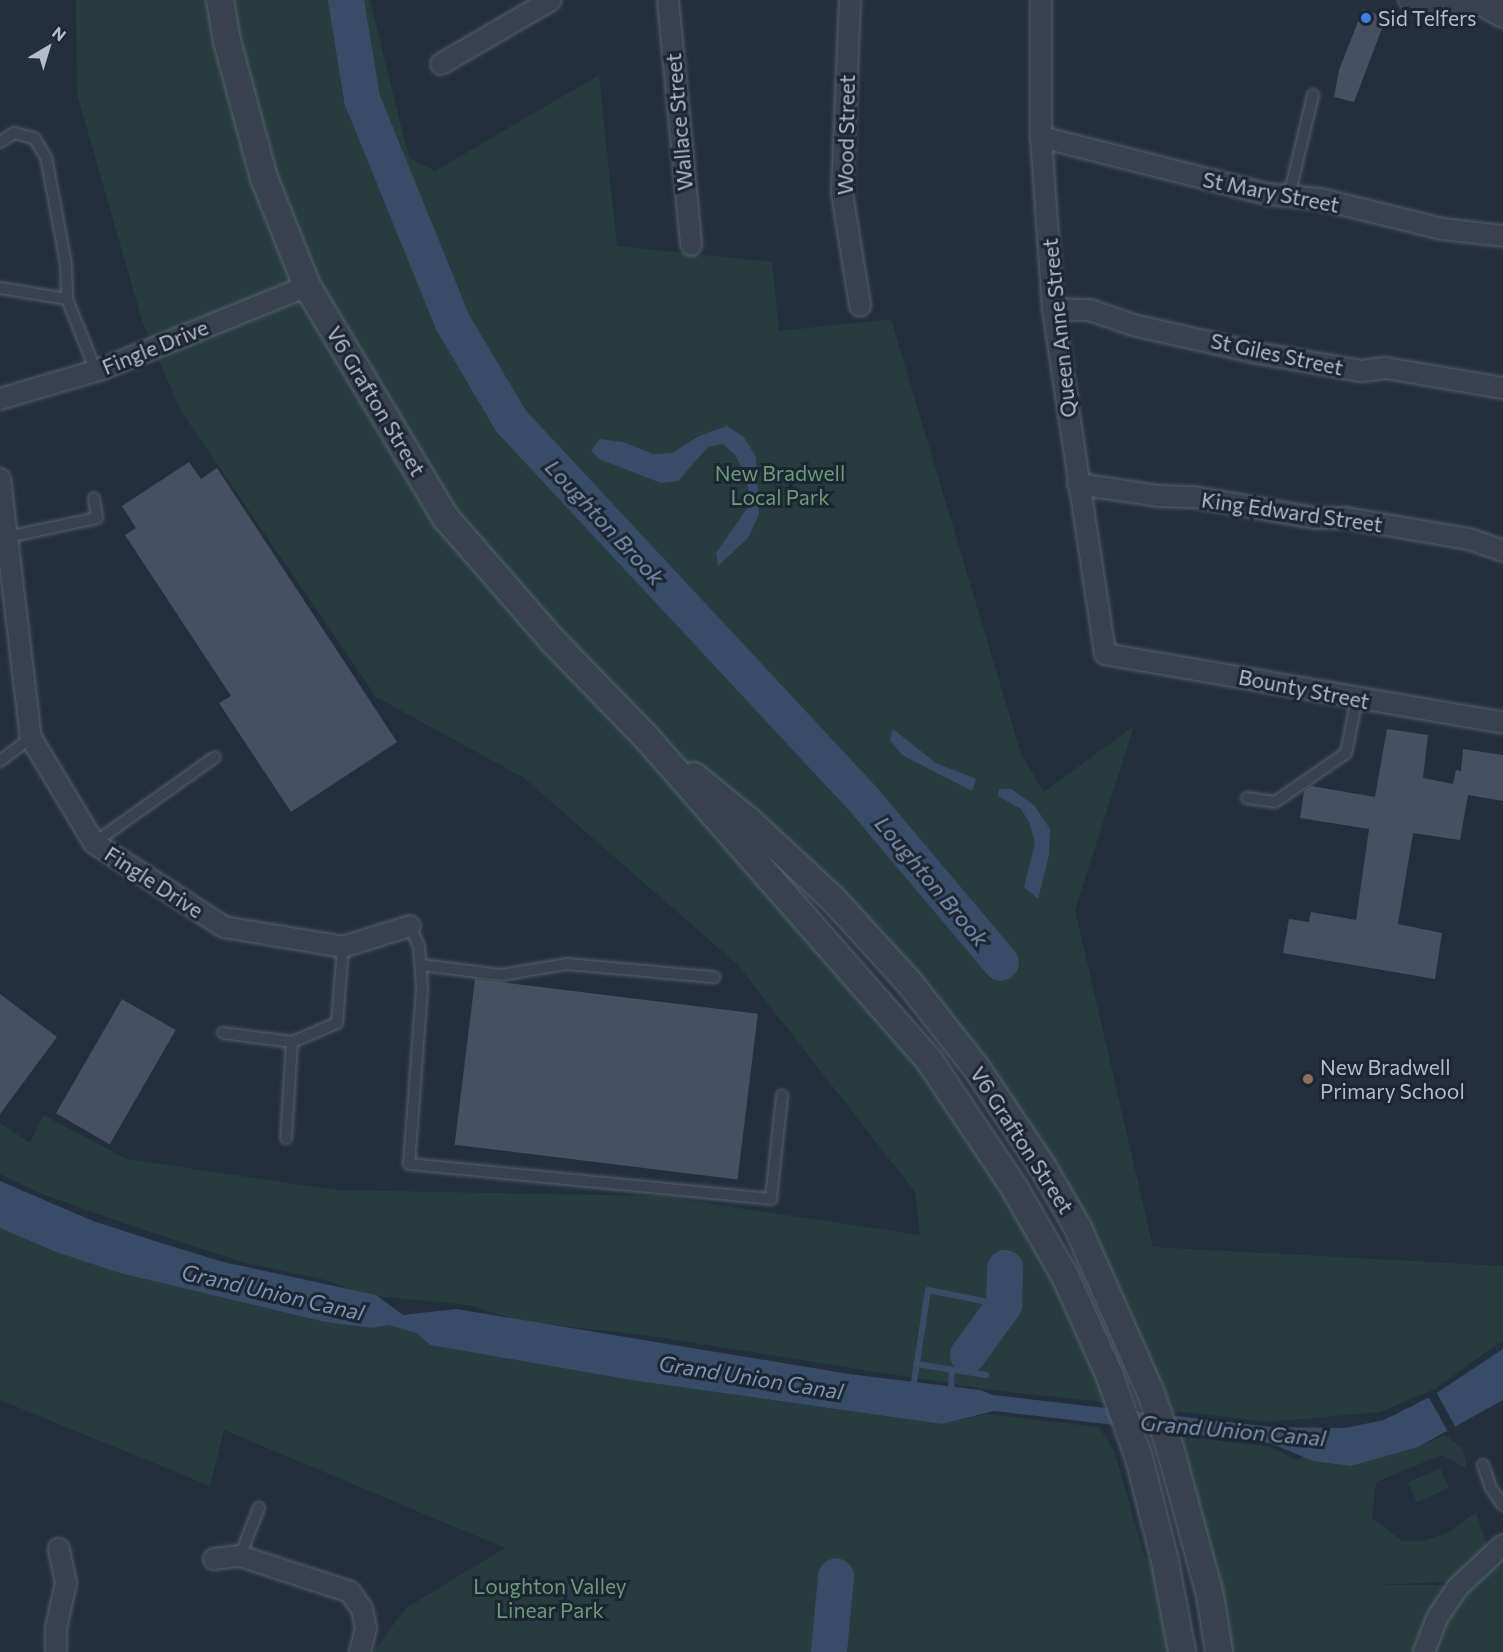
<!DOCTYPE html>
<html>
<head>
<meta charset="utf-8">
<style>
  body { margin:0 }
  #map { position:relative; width:1503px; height:1652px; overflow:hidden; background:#242f3e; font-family:Commissioner,sans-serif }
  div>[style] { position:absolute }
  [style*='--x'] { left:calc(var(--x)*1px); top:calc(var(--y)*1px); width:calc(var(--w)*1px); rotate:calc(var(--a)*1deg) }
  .green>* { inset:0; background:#263c3f; transform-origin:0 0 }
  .water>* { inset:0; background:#394c67 }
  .pier>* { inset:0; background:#242f3e; transform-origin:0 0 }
  .stream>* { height:6px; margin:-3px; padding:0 3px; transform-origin:3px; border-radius:3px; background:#394c67 }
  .river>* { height:36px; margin:-18px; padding:0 18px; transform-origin:18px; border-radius:18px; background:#394c67 }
  .building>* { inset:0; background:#455162; transform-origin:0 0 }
  .roads { filter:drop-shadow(0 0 2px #565f6c) drop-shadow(0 0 2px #565f6c) }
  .service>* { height:10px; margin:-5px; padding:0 5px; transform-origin:5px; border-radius:5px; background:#38414e }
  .minor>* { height:20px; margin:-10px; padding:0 10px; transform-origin:10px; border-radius:10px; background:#38414e }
  .tertiary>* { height:26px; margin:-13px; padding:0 13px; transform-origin:13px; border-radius:13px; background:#38414e }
  .dots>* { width:16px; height:16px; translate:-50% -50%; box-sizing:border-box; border:3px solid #1d2633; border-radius:50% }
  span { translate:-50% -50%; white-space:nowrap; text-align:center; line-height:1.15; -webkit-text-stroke:6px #1d2633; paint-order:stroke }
  .poi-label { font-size:21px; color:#b4bcc9 }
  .left { translate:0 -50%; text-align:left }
  .street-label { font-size:21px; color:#b4bcc9 }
  .park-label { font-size:21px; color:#6b9a76 }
  .water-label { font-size:22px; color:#7c92b1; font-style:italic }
  .north { position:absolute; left:18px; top:18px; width:60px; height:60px; -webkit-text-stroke:4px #1d2633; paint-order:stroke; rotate:38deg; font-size:16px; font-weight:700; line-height:24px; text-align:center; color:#b4bcc9 }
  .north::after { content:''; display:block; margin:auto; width:21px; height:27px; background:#b4bcc9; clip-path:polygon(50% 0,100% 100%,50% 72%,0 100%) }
</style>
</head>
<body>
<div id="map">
  <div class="green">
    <i style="clip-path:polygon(76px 0,370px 0,409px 158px,435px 171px,599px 75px,617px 246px,772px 262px,779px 331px,891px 319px,1021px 754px,1044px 792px,1134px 726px,1075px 910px,1153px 1247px,1503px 1266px,1503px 1340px,1435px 1389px,1380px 1412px,1268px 1422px,1148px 1408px,1078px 1228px,908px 981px,652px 742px,810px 911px,1014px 1187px,1126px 1410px,1094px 1401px,991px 1390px,651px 1336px,521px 1321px,468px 1305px,365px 1295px,326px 1280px,242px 1262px,135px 1227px,37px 1192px,0 1174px,0 1123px,30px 1143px,43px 1115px,127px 1159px,335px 1190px,659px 1196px,920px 1235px,915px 1192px,738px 965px,524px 778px,376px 697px,181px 411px,143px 324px,77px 94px)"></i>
    <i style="clip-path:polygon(0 1228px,56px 1252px,120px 1273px,325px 1322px,372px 1328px,388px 1325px,416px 1333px,430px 1345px,631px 1380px,942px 1424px,986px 1414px,1099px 1427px,1115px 1453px,1145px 1558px,1165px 1561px,1182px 1652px,373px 1652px,406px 1608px,505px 1548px,224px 1430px,210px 1486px,0 1400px)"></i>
    <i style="clip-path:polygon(1162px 1434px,1271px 1447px,1297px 1460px,1302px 1457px,1351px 1466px,1418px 1447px,1445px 1435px,1463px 1449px,1467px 1469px,1442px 1455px,1376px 1482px,1372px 1518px,1402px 1541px,1420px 1542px,1449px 1532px,1476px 1512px,1490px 1554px,1448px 1582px,1373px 1585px,1450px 1585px,1503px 1555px,1503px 1652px,1219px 1652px)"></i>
    <i style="left:1440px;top:1468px;width:22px;height:35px;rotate:66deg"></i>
  </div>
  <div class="water">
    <i style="clip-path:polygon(727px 426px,744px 437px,756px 457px,759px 514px,748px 538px,718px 566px,716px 553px,751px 503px,745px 474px,735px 455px,723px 444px,708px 447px,678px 481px,661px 483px,599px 459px,591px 451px,600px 439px,623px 442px,653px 454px,672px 453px,699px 436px)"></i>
    <i style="clip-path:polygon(893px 729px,936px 763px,976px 779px,972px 791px,902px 755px,890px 740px)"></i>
    <i style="clip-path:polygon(999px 789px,1011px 789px,1034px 805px,1050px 829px,1049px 855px,1038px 899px,1024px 887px,1035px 843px,1029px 822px,1021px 809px,998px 796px)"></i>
    <i style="clip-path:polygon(0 1181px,93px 1221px,158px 1242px,223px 1262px,376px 1295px,403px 1315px,456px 1309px,849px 1374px,980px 1390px,993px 1395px,1272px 1427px,1345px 1428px,1384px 1420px,1432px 1396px,1503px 1349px,1503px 1400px,1418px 1447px,1351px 1466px,1313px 1461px,1270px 1443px,994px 1411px,942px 1424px,631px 1380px,430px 1345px,416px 1333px,388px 1325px,372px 1328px,325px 1322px,120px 1273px,56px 1252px,0 1228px)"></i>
  </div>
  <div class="pier">
    <i style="left:1435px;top:1390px;width:46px;height:9px;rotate:61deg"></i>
  </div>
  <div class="stream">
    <i style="--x:916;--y:1364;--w:71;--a:8.9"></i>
    <i style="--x:913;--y:1389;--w:100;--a:-81.4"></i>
    <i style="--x:928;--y:1290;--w:77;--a:11.2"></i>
    <i style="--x:951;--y:1393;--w:23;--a:-88"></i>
  </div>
  <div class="river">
    <i style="--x:346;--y:0;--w:100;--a:80.8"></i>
    <i style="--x:362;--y:99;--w:240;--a:67.9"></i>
    <i style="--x:452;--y:321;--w:116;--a:59.5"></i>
    <i style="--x:511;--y:421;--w:517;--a:47.04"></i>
    <i style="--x:863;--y:799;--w:214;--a:49.9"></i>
    <i style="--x:968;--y:1355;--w:62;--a:-54.2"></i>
    <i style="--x:1004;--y:1305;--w:37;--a:-88"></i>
    <i style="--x:829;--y:1652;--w:76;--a:-84.7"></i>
  </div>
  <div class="building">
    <i style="clip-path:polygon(1363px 9px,1386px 18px,1354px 102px,1334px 97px,1339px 70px)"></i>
    <i style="clip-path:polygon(189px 462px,201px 479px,217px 468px,397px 742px,291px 812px,219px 703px,231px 696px,125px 535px,136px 528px,122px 506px)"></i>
    <i style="clip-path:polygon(1387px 729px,1428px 735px,1423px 778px,1453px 784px,1456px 770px,1461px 771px,1463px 749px,1503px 755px,1503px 801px,1468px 795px,1460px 840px,1413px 833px,1398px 924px,1442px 933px,1435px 979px,1283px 953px,1289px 919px,1309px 922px,1311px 912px,1356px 920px,1369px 829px,1300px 818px,1304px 791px,1311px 786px,1375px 797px)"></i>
    <i style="left:475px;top:979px;width:285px;height:167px;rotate:7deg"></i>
    <i style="clip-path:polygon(0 994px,57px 1037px,0 1114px)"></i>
    <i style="left:122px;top:999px;width:62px;height:132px;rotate:30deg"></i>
  </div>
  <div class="roads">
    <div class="service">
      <i style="--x:0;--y:142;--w:17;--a:-33"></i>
      <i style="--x:14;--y:133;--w:21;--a:14"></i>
      <i style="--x:34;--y:138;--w:22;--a:58"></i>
      <i style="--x:46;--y:157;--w:109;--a:79.4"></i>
      <i style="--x:66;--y:264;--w:35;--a:88"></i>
      <i style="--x:67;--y:299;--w:78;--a:68.1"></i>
      <i style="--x:1289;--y:196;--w:104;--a:-76.6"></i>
      <i style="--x:0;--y:288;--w:68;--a:9.3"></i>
      <i style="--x:7;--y:537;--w:92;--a:-11.9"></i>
      <i style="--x:97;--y:518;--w:20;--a:-99"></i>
      <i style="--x:0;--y:761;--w:39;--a:-37"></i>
      <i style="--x:1247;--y:798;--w:28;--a:8"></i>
      <i style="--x:1275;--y:802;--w:86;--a:-34.6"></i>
      <i style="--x:1346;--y:753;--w:55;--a:-78.5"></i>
      <i style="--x:94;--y:843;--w:148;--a:-35.4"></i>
      <i style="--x:410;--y:926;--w:22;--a:66"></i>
      <i style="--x:419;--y:946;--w:42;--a:85.9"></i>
      <i style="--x:422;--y:988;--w:176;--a:94.2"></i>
      <i style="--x:409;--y:1164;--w:364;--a:5.5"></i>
      <i style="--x:771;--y:1199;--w:104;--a:-83.9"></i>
      <i style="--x:422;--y:965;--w:80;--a:7.2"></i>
      <i style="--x:501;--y:975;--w:67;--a:-9.5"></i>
      <i style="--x:567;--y:964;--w:148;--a:5.1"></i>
      <i style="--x:223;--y:1033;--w:70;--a:7.4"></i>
      <i style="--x:286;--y:1138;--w:96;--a:-86.4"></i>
      <i style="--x:292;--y:1042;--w:49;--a:-22.9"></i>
      <i style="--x:337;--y:1023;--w:76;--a:-85.5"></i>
      <i style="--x:1483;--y:1465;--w:24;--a:71"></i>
      <i style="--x:1491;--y:1488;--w:21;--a:55"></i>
      <i style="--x:240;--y:1556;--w:52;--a:-68.4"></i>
    </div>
    <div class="minor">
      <i style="--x:668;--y:0;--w:246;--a:84.6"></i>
      <i style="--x:850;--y:0;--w:193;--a:92.4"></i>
      <i style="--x:842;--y:193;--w:114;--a:80.9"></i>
      <i style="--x:1041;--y:0;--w:137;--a:90"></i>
      <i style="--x:1041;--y:137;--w:172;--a:86"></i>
      <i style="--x:1053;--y:309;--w:349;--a:81.4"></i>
      <i style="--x:1105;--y:654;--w:404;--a:9.8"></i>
      <i style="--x:1409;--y:0;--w:18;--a:22"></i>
      <i style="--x:1426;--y:7;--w:54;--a:-6.3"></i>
      <i style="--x:441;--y:64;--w:127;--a:-30.2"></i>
      <i style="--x:1041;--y:137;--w:233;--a:14.2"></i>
      <i style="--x:1267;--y:194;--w:53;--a:5.4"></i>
      <i style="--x:1320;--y:199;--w:126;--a:13.8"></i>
      <i style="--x:1442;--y:229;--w:61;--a:6.5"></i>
      <i style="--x:1053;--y:309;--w:37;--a:2"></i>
      <i style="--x:1090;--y:310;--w:46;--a:19.2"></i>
      <i style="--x:1133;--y:325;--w:127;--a:12.7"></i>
      <i style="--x:1257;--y:353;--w:106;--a:9.8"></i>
      <i style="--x:1361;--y:371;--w:25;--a:-7"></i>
      <i style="--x:1386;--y:368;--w:119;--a:9.7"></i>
      <i style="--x:0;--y:399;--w:106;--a:-16.4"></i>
      <i style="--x:102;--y:369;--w:221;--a:-22"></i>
      <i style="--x:0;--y:479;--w:261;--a:83.2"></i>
      <i style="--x:31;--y:738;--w:122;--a:59"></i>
      <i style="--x:94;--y:843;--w:155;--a:32.9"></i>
      <i style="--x:224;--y:927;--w:121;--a:9.5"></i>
      <i style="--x:343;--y:947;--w:70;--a:-17.4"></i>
      <i style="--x:1078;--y:484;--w:81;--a:8.5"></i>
      <i style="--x:1158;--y:496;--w:36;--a:2"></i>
      <i style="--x:1194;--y:497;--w:122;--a:9.9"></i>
      <i style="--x:1314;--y:518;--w:32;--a:0"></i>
      <i style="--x:1346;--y:518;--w:125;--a:9.7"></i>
      <i style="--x:1469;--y:539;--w:36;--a:19"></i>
      <i style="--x:214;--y:1559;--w:26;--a:-7"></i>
      <i style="--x:240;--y:1556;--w:116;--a:18.1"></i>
      <i style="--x:350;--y:1592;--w:21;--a:55"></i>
      <i style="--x:362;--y:1609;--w:19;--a:78"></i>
      <i style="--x:366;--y:1628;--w:25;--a:104"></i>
      <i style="--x:56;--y:1652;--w:24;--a:-90"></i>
      <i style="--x:56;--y:1628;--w:46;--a:-77.5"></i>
      <i style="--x:66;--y:1583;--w:35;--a:-102"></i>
      <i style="--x:1424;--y:1652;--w:36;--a:-69"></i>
      <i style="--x:1437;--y:1618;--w:36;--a:-56"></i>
      <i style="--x:1457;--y:1588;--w:63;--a:-43.1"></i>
    </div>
    <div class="tertiary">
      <i style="--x:220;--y:0;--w:42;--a:80.3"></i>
      <i style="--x:227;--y:41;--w:142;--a:74.9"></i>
      <i style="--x:264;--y:178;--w:116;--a:68.3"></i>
      <i style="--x:307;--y:286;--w:270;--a:59.1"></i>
      <i style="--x:446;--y:518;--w:162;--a:49"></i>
      <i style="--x:552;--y:640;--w:136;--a:45.9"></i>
      <i style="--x:647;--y:738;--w:428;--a:48.8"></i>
      <i style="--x:929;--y:1060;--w:153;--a:56.2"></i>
      <i style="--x:1014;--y:1187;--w:103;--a:60.2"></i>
      <i style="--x:1065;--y:1276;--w:107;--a:65.8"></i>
      <i style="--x:1109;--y:1374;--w:89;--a:70.3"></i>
      <i style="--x:1139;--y:1458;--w:106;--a:75.8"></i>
      <i style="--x:1165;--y:1561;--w:93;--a:79.4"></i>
      <i style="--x:1478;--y:0;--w:29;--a:29"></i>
      <i style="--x:694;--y:776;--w:70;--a:39.2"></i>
      <i style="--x:748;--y:820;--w:116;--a:42.9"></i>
      <i style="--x:833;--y:899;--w:111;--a:47.6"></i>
      <i style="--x:908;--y:981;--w:112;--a:51.9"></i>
      <i style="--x:977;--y:1069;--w:117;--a:56.2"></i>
      <i style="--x:1042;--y:1166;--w:72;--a:59.9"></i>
      <i style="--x:1078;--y:1228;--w:178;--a:66.2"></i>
      <i style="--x:1150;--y:1391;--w:60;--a:70.7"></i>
      <i style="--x:1170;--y:1448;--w:152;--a:74.8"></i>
      <i style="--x:1210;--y:1595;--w:58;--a:81"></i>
    </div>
  </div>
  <div class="dots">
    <i style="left:1366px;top:18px;background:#3f7fe0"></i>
    <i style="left:1308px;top:1079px;background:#8d6e63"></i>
  </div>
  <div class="poi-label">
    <span class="left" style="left:1378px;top:18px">Sid Telfers</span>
    <span class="left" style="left:1320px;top:1079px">New Bradwell<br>Primary School</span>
  </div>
  <div class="street-label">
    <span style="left:679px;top:122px;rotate:-95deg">Wallace Street</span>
    <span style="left:846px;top:135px;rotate:-89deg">Wood Street</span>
    <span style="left:1271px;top:192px;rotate:11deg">St Mary Street</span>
    <span style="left:1059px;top:328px;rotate:-96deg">Queen Anne Street</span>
    <span style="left:155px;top:347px;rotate:-22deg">Fingle Drive</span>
    <span style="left:1277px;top:354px;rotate:12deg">St Giles Street</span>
    <span style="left:376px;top:401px;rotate:59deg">V6 Grafton Street</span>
    <span style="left:1292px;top:512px;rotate:8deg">King Edward Street</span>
    <span style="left:1304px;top:689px;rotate:11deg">Bounty Street</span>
    <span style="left:154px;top:882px;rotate:33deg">Fingle Drive</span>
    <span style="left:1022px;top:1140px;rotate:57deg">V6 Grafton Street</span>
  </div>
  <div class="park-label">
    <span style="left:780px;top:485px">New Bradwell<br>Local Park</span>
    <span style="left:550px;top:1598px">Loughton Valley<br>Linear Park</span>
  </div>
  <div class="water-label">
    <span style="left:605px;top:522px;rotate:47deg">Loughton Brook</span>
    <span style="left:932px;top:881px;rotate:50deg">Loughton Brook</span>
    <span style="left:273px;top:1292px;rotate:13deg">Grand Union Canal</span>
    <span style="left:751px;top:1377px;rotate:9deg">Grand Union Canal</span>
    <span style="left:1233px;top:1430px;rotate:5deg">Grand Union Canal</span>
  </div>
  <div class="north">N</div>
</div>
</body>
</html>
